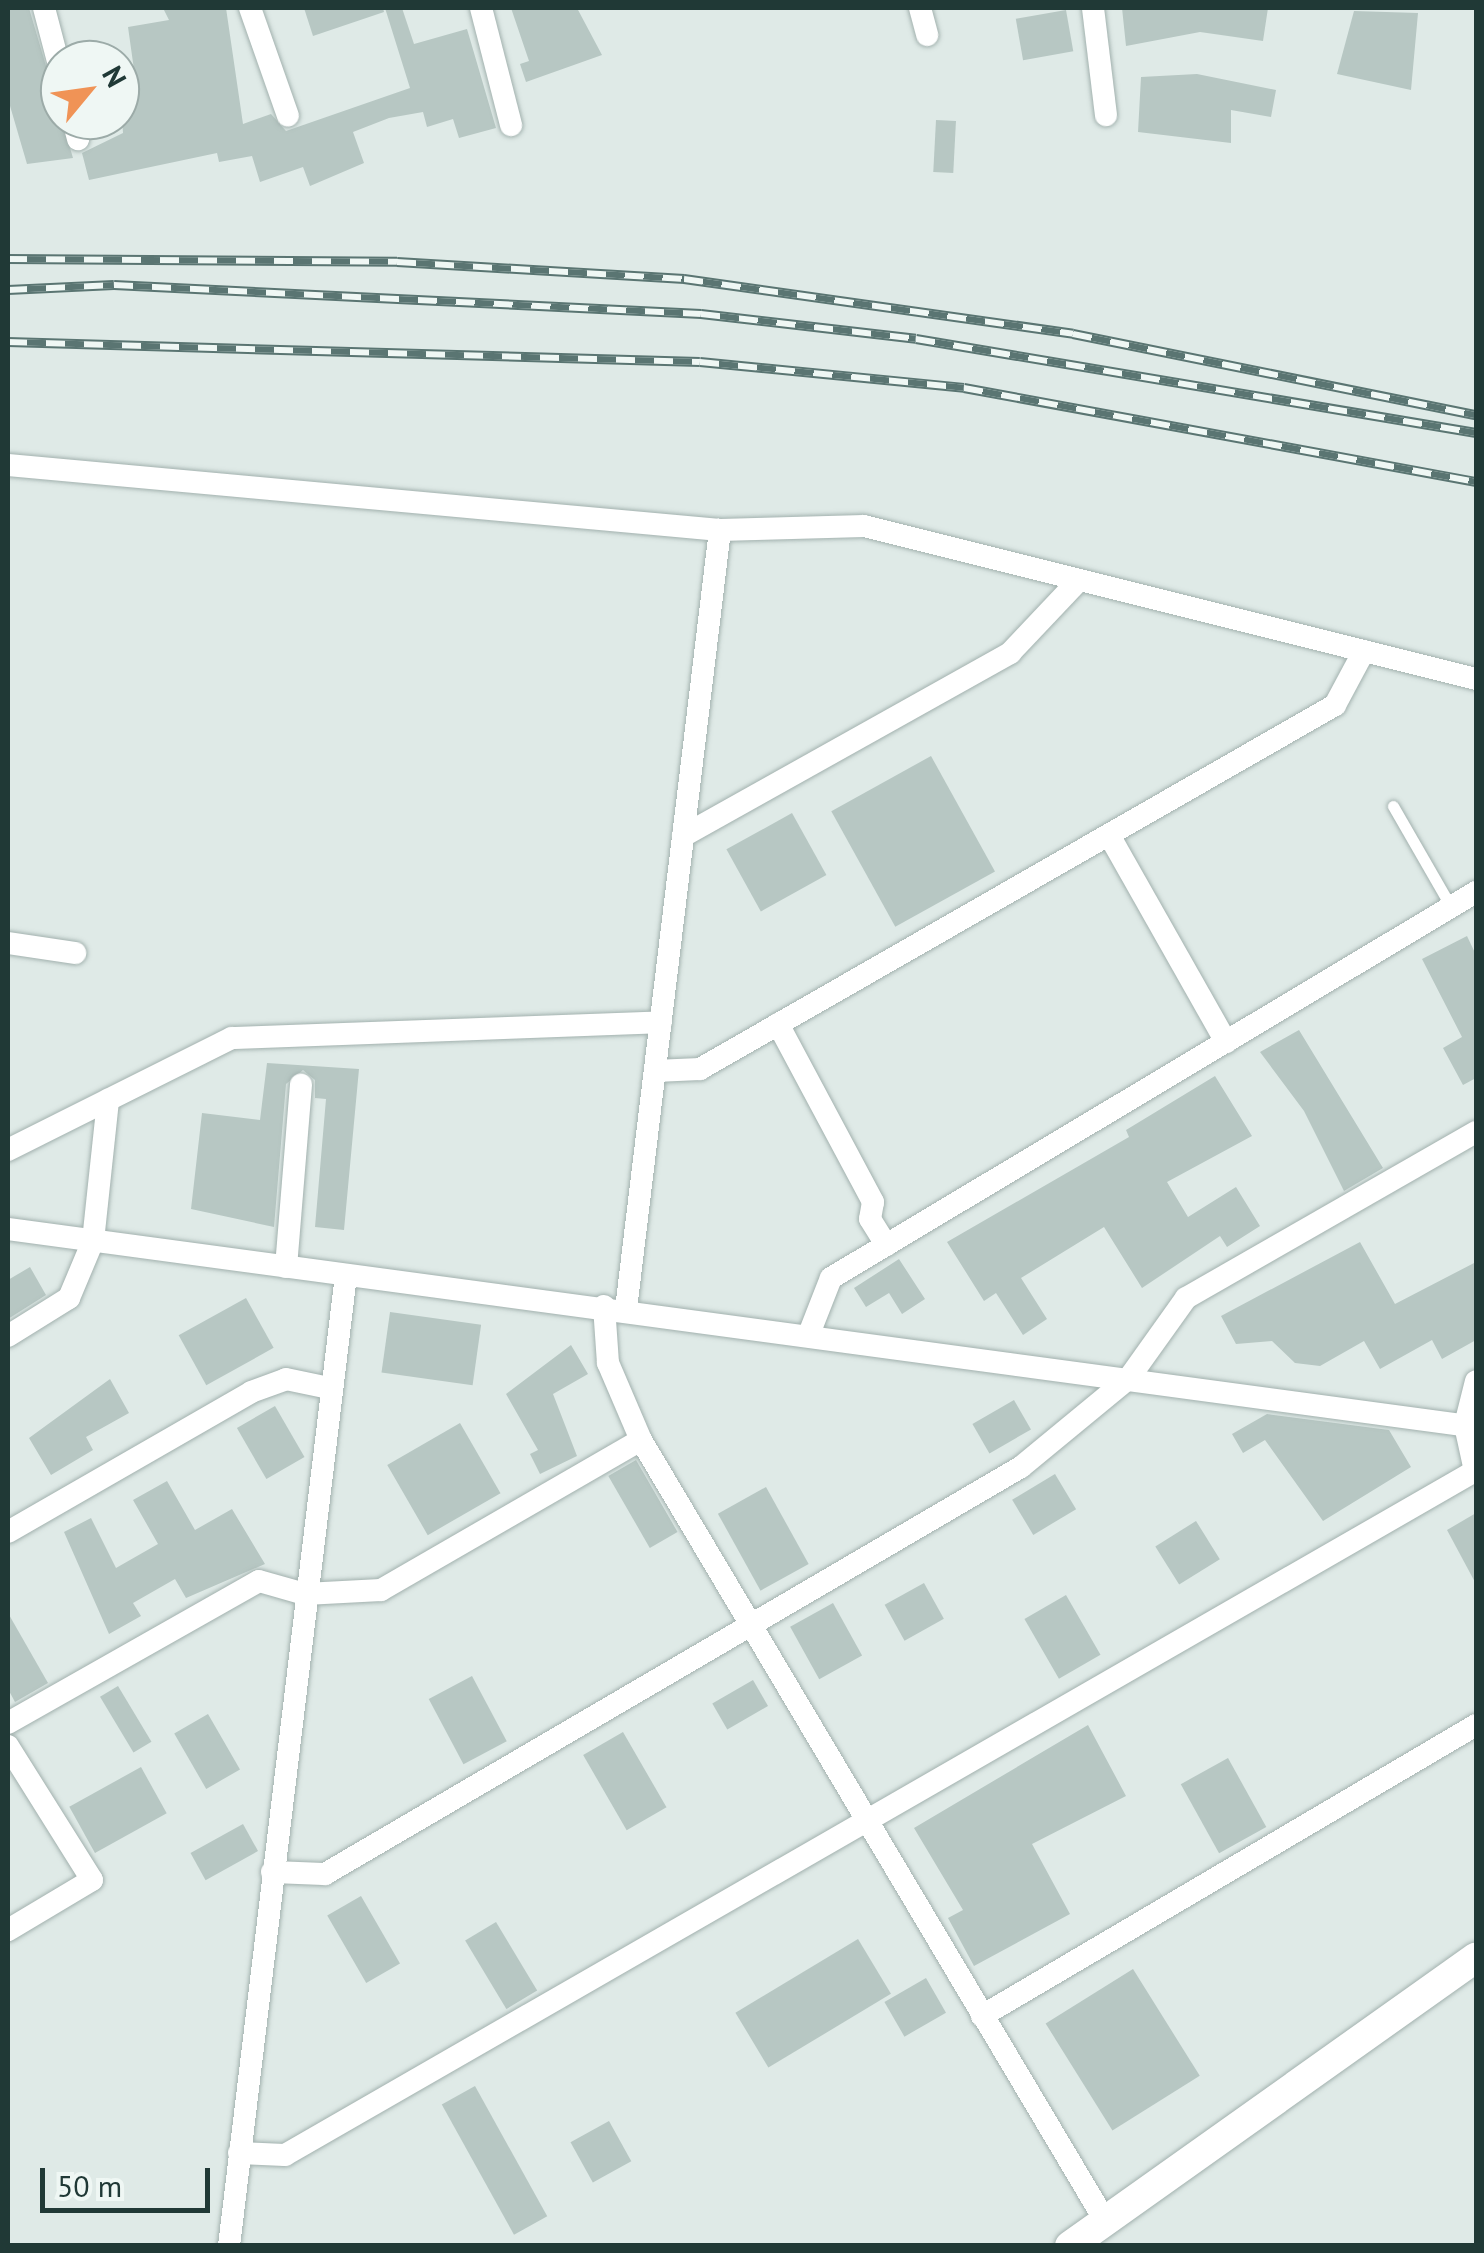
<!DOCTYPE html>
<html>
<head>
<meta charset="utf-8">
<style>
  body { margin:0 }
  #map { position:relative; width:1484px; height:2253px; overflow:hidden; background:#dfeae7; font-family:"PT Sans",sans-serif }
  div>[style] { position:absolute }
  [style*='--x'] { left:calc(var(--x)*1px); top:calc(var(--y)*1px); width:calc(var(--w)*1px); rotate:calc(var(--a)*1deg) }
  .building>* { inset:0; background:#b7c7c3; transform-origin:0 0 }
  .roads { filter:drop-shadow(0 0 2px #a2b1ae) drop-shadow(0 0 2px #a2b1ae) }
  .service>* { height:11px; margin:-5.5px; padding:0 5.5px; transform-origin:5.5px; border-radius:5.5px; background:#fff }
  .minor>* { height:22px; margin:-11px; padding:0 11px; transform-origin:11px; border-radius:11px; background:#fff }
  .tertiary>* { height:30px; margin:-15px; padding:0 15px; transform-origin:15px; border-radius:15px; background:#fff }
  .rail>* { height:10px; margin-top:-5px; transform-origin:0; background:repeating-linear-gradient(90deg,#eff7f4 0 19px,#5a7572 0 38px); box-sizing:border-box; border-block:2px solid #5a7572 }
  span { translate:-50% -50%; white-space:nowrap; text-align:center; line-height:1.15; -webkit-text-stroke:8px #eff7f4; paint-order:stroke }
  .frame { position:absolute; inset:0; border:10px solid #203936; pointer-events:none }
  .north { position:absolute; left:40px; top:40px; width:100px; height:100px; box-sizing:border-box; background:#eff7f4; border:2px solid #9caba8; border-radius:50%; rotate:61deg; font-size:28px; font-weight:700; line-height:40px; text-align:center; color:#203936 }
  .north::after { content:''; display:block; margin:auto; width:35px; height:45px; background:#f09356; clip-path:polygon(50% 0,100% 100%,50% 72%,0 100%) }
  .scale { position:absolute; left:40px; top:2168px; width:170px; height:45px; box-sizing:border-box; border:5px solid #203936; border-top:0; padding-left:12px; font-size:30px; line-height:35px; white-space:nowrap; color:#203936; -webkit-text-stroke:8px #eff7f4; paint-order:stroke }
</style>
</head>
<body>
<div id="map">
  <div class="building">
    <i style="clip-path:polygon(8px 8px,29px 8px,73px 158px,27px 164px,8px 99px)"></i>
    <i style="clip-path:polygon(163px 8px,226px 8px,243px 124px,271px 114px,286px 131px,410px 88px,385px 8px,402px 8px,414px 44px,467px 29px,496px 128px,459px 138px,453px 119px,427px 127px,423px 112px,389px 118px,353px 132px,364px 163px,310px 186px,303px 167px,260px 182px,252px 156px,219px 162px,217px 153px,89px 180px,82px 153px,123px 133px,120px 86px,136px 84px,128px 27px,169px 20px)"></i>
    <i style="clip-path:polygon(304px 8px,383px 8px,384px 12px,313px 36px)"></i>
    <i style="clip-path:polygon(511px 8px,577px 8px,602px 55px,526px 82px,520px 64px,529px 61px)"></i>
    <i style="clip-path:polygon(1122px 8px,1268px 8px,1263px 41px,1200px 32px,1126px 46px)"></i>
    <i style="left:1066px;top:10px;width:42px;height:51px;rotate:80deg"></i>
    <i style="clip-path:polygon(1354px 11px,1418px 13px,1411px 90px,1337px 74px)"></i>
    <i style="clip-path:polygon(1197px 74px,1276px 90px,1271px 117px,1231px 110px,1231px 143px,1138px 132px,1141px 77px)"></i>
    <i style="left:936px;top:120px;width:20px;height:52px;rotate:3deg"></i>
    <i style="left:931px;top:756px;width:132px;height:114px;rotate:61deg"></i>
    <i style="left:792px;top:813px;width:71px;height:75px;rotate:61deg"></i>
    <i style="clip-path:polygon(1467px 936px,1476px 955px,1476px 1078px,1463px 1085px,1443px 1048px,1462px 1037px,1422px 959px)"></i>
    <i style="clip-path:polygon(1299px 1030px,1383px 1168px,1344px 1191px,1304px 1111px,1260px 1052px)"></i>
    <i style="clip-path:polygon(267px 1063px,359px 1069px,344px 1230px,315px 1227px,326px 1099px,315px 1098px,315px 1080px,303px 1070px,286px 1084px,274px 1227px,191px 1209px,202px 1113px,260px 1120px)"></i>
    <i style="clip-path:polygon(1215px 1076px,1252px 1136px,1167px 1182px,1188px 1217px,1236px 1187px,1260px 1226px,1227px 1247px,1220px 1236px,1142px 1288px,1104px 1227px,1021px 1278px,1047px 1319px,1023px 1335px,996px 1293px,984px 1301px,947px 1242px,1129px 1137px,1126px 1130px)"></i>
    <i style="clip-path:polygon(1360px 1242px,1395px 1304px,1476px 1262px,1476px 1340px,1442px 1359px,1432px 1340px,1380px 1369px,1364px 1341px,1320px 1366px,1295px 1363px,1272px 1341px,1236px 1344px,1221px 1316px)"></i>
    <i style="clip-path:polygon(899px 1259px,925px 1299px,902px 1314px,889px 1293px,866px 1307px,854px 1288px)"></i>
    <i style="clip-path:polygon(30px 1267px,46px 1295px,8px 1319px,8px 1280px)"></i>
    <i style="left:246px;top:1298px;width:57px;height:77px;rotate:61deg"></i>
    <i style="left:390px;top:1312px;width:92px;height:61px;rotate:8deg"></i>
    <i style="clip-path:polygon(571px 1345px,588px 1374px,553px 1394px,577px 1456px,540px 1474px,530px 1454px,538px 1450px,506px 1394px)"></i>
    <i style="clip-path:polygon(110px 1379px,129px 1413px,86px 1437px,93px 1450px,51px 1475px,29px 1438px)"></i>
    <i style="left:1014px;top:1400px;width:34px;height:48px;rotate:60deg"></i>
    <i style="left:275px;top:1406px;width:59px;height:44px;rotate:60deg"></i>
    <i style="clip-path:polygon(1267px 1414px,1389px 1430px,1411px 1467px,1323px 1521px,1265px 1440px,1243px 1453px,1232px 1434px)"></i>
    <i style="left:460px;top:1423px;width:81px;height:84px;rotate:60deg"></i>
    <i style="left:636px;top:1460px;width:83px;height:32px;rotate:60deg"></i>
    <i style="left:1055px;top:1474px;width:41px;height:50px;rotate:59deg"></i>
    <i style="clip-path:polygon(167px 1481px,195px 1530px,232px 1509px,265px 1564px,186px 1598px,175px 1579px,133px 1603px,141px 1616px,109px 1634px,64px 1532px,91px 1518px,116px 1568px,158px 1544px,133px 1500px)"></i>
    <i style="left:766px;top:1487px;width:88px;height:55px;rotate:61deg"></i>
    <i style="clip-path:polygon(1476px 1513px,1476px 1584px,1447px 1530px)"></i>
    <i style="left:1196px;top:1521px;width:45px;height:48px;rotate:58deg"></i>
    <i style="left:924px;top:1583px;width:41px;height:45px;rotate:61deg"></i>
    <i style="left:1066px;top:1595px;width:69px;height:48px;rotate:60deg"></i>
    <i style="left:833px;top:1603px;width:60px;height:49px;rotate:61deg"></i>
    <i style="clip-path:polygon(8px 1613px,48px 1683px,15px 1702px,8px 1689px)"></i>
    <i style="left:472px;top:1676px;width:74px;height:49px;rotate:62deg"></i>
    <i style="left:753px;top:1680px;width:30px;height:47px;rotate:60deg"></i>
    <i style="left:118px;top:1686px;width:65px;height:21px;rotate:59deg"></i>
    <i style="left:208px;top:1714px;width:64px;height:39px;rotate:60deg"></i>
    <i style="clip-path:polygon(1088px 1725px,1126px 1796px,1032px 1844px,1070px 1914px,974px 1966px,948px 1918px,963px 1910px,914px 1828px)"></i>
    <i style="left:623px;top:1732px;width:87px;height:46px;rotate:60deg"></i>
    <i style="left:1228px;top:1758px;width:79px;height:54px;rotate:61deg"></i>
    <i style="left:141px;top:1767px;width:53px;height:82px;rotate:61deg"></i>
    <i style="left:243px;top:1824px;width:31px;height:60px;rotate:61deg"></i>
    <i style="left:361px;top:1896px;width:78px;height:39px;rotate:60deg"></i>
    <i style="left:496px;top:1922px;width:80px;height:36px;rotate:59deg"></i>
    <i style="left:858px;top:1939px;width:64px;height:143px;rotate:59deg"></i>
    <i style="left:1133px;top:1969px;width:126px;height:103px;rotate:58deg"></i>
    <i style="left:926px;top:1978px;width:40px;height:48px;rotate:60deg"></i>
    <i style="left:475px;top:2086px;width:149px;height:38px;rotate:61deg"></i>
    <i style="left:609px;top:2121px;width:46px;height:44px;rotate:61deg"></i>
  </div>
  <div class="roads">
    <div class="service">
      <i style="--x:1393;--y:806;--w:116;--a:60.1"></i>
    </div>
    <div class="minor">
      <i style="--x:44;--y:8;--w:63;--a:75.3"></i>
      <i style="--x:250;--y:8;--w:114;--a:70.6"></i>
      <i style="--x:481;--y:8;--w:121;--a:75.6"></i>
      <i style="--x:920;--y:8;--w:28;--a:75"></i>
      <i style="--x:1093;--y:8;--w:108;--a:83.1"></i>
      <i style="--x:73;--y:120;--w:20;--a:75"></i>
      <i style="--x:8;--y:465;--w:715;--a:5.22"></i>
      <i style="--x:720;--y:530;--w:144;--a:-1.6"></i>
      <i style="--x:864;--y:526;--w:631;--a:14.04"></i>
      <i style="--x:1109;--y:835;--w:238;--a:60.5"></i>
      <i style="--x:683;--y:836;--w:375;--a:-29.2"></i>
      <i style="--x:1010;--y:653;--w:100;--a:-46.6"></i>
      <i style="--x:8;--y:943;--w:68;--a:8.5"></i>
      <i style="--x:778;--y:1024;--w:202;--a:61.9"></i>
      <i style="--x:873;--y:1202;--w:17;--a:100"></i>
      <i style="--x:870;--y:1219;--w:31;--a:58"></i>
      <i style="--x:655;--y:1071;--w:45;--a:-2.5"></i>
      <i style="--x:700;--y:1069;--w:732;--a:-29.82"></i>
      <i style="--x:1335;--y:705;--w:61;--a:-61.8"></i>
      <i style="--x:8;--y:1150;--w:250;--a:-26.6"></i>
      <i style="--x:232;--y:1038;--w:429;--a:-2.1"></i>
      <i style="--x:8;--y:1229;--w:1481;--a:7.68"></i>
      <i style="--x:286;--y:1267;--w:183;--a:-85.3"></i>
      <i style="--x:604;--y:1306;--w:57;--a:86"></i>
      <i style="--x:608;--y:1363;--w:84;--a:66.8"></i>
      <i style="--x:641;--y:1440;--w:906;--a:59.27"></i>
      <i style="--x:626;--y:1309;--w:785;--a:-83.12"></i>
      <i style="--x:809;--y:1334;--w:60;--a:-68.6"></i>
      <i style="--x:831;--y:1278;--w:752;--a:-30.9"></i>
      <i style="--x:8;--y:1336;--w:72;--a:-31.9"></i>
      <i style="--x:69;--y:1298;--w:62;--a:-67.2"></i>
      <i style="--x:93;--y:1241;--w:142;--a:-83.9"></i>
      <i style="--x:8;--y:1532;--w:280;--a:-29.9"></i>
      <i style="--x:251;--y:1392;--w:37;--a:-20"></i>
      <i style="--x:286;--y:1379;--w:44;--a:11.8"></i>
      <i style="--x:8;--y:1723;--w:288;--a:-29.5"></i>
      <i style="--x:259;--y:1581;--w:48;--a:15.8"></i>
      <i style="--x:305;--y:1594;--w:76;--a:-3"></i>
      <i style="--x:381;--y:1590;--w:300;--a:-30"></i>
      <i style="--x:8;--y:1746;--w:158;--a:57.9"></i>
      <i style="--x:92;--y:1880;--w:98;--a:149.2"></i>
      <i style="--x:272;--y:1872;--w:53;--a:2.2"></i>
      <i style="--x:325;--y:1874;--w:806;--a:-30.32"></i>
      <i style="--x:1021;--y:1467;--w:140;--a:-39.5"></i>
      <i style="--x:1129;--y:1378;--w:98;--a:-54.5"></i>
      <i style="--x:1186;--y:1298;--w:334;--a:-29.8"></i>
      <i style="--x:982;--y:2016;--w:573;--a:-30.5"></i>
      <i style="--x:239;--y:2153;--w:46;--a:2.5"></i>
      <i style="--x:285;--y:2155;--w:1373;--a:-29.89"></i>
      <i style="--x:1475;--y:1471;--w:47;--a:-102.3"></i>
      <i style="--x:1465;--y:1425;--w:45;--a:-76"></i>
      <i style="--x:229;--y:2246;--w:978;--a:-83.13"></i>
    </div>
    <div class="tertiary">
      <i style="--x:1070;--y:2246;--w:498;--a:-35.4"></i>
    </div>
  </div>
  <div class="rail">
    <i style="--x:8;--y:259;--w:389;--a:0.4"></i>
    <i style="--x:397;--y:262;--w:288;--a:3.4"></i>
    <i style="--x:684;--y:279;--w:393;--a:8"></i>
    <i style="--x:1073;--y:334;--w:411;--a:11.4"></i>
    <i style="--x:8;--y:290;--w:106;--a:-2.7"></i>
    <i style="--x:114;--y:285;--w:588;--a:2.83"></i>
    <i style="--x:701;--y:314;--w:216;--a:6.6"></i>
    <i style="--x:916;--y:339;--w:568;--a:9.53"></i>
    <i style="--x:8;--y:342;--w:692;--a:1.66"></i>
    <i style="--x:700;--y:362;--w:265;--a:5.6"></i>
    <i style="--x:964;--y:388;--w:521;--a:10.4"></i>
  </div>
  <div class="frame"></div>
  <div class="north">N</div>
  <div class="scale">50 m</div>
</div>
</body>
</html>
